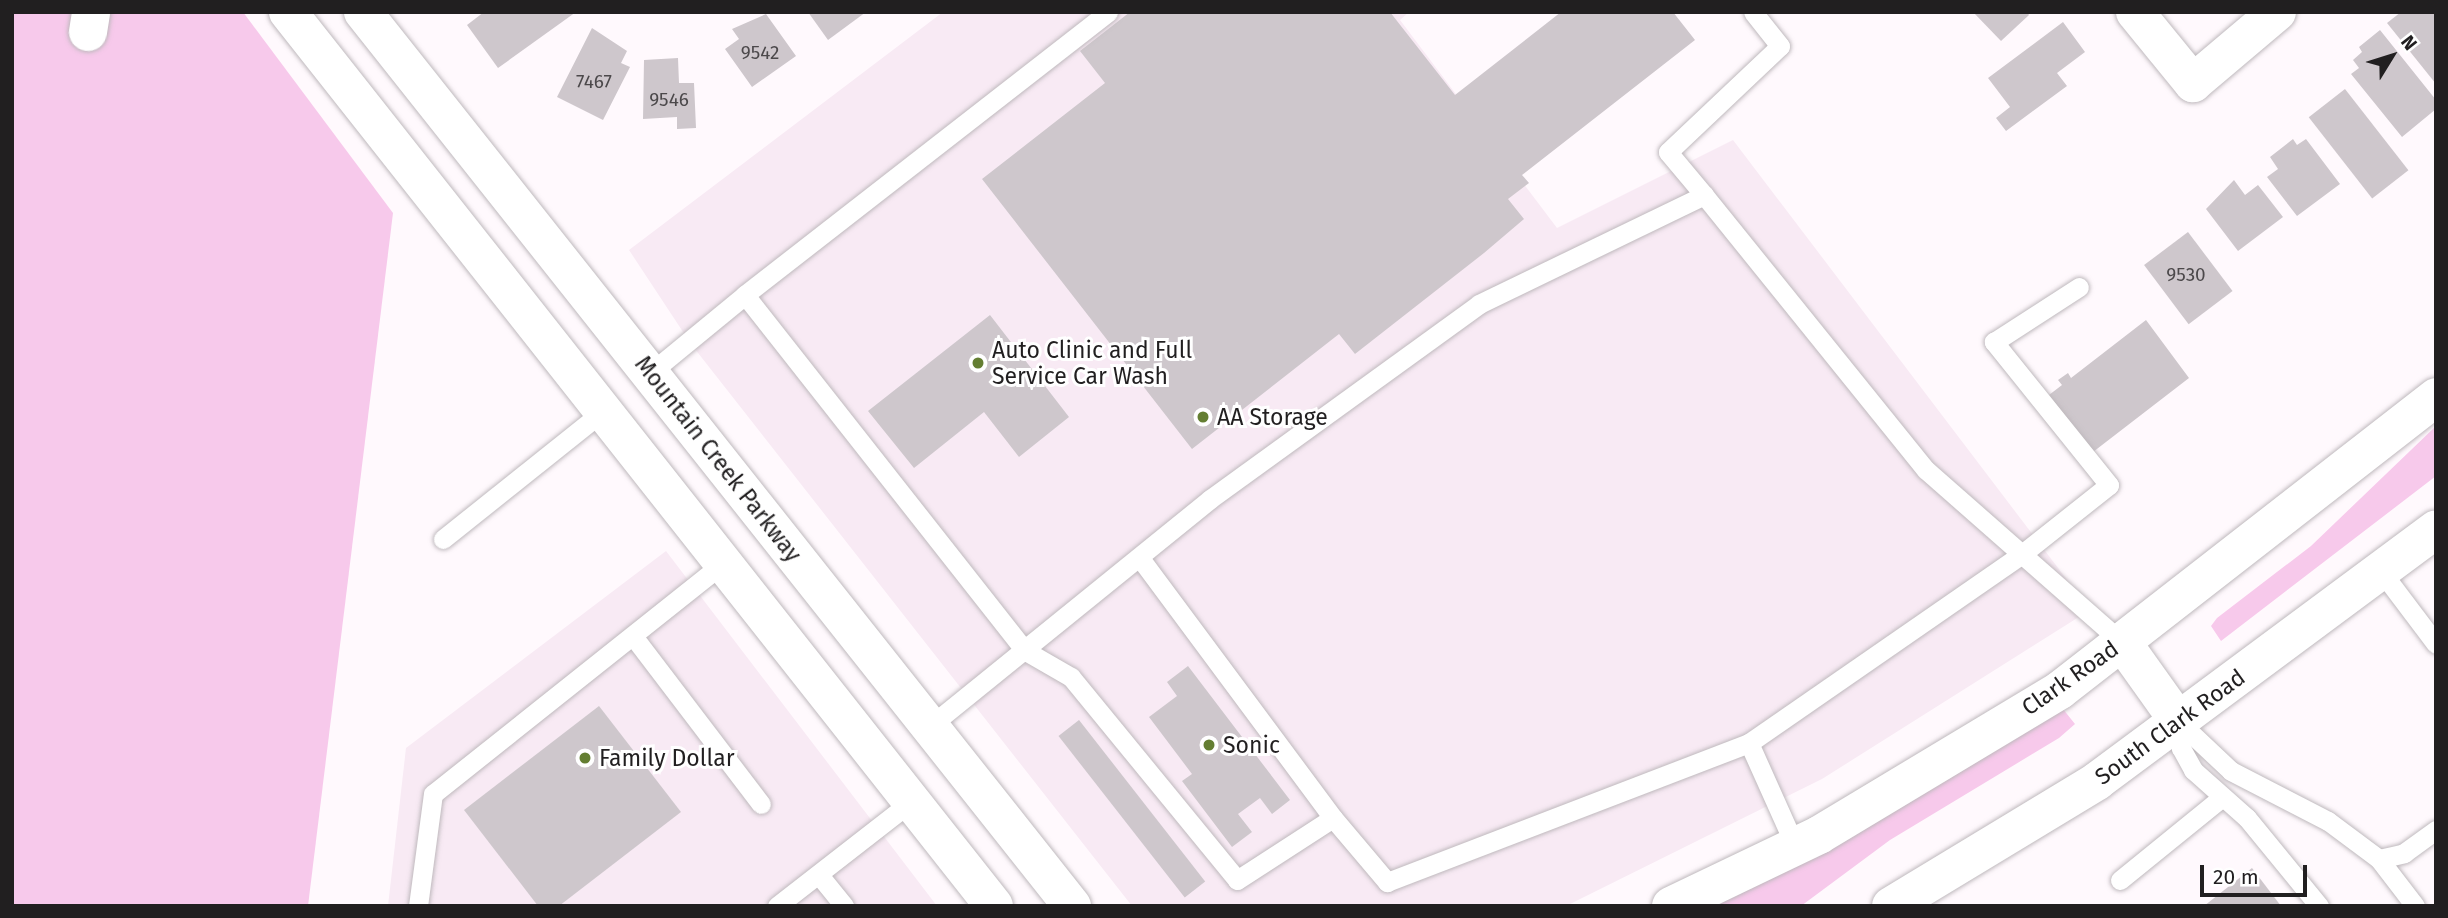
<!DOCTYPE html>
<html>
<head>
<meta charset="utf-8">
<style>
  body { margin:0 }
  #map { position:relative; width:2448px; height:918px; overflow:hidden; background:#fff9fd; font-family:"Fira Sans",sans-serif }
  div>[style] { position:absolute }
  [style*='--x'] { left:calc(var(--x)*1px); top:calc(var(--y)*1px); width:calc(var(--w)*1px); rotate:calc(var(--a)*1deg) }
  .built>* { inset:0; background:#f8eaf4 }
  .green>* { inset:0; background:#f7c9eb }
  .building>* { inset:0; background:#cec7cc; transform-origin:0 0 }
  .roads { filter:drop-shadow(0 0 2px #bfb9bd) drop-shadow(0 0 2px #bfb9bd) }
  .service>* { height:19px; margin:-9.5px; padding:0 9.5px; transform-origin:9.5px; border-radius:9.5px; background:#fff }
  .minor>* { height:38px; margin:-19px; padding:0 19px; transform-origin:19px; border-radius:19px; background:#fff }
  .secondary>* { height:38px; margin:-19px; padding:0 19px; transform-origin:19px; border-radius:19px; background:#fff }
  .dots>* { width:19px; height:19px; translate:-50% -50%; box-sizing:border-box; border:4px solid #fff; border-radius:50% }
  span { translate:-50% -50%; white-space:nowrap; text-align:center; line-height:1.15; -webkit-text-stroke:6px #fff; paint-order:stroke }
  .number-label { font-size:19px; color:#4c494b }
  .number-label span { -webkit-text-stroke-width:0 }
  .poi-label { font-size:23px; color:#211f20 }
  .left { translate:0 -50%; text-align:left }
  .street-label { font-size:23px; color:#211f20 }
  .frame { position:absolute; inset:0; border:14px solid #211f20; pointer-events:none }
  .north { position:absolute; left:2357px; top:21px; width:70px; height:70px; -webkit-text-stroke:5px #fff; paint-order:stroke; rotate:52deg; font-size:19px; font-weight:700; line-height:28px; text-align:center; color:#211f20 }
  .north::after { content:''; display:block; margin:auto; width:24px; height:32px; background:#211f20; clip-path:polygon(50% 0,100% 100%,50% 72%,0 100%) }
  .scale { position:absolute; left:2200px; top:865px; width:107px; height:32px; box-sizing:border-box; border:4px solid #211f20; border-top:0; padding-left:9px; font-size:21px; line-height:24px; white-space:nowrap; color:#211f20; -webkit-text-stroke:5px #fff; paint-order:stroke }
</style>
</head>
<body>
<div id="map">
  <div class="built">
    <i style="clip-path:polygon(943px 12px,1409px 12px,1400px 20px,1557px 228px,1733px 140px,2090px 610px,1822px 779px,1566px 906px,1132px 906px,691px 344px,629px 250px)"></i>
    <i style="clip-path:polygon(666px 551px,937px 906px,388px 906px,406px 748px)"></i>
  </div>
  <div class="green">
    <i style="clip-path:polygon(12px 12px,243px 12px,393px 213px,308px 906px,12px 906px)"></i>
    <i style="clip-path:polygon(2436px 426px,2436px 476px,2221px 641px,2211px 626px,2217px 618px,2311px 546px)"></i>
    <i style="clip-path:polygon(2063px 709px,2075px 724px,2059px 738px,1890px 840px,1801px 906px,1716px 906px,1835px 845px)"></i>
  </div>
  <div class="building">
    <i style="clip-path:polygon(484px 12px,576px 12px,498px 68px,467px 25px)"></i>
    <i style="clip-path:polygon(808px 12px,866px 12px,828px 40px)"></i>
    <i style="clip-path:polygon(1130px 12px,1390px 12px,1455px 95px,1561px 12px,1673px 12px,1695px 40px,1522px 175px,1529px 183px,1508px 199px,1524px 219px,1484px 253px,1355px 354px,1339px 334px,1192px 449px,982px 179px,1105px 83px,1080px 51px)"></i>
    <i style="clip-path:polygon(1973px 12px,2027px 12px,2029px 15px,2001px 41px)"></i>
    <i style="clip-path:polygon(2401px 12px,2436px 12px,2436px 84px,2387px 23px)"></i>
    <i style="clip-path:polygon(766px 14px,796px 56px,752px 87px,725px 49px,739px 39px,732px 29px)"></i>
    <i style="clip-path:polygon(2063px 22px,2085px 52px,2057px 73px,2067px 86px,2006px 131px,1996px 118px,2010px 107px,1988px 78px)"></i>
    <i style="clip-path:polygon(592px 28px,627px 51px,621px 63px,630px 67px,603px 120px,557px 97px)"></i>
    <i style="clip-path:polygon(2380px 30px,2436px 100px,2436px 109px,2402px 137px,2351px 74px,2359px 68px,2353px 60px,2362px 52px,2359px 47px)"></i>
    <i style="clip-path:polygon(678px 58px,679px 83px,694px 83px,696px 128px,677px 129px,677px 117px,643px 119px,644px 60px)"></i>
    <i style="left:2345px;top:89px;width:103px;height:46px;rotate:52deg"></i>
    <i style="clip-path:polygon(2293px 139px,2297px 145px,2306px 139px,2340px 184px,2297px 216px,2267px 177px,2278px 169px,2270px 157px)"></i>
    <i style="clip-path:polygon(2234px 180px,2245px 195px,2258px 185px,2283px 217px,2238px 251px,2206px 209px)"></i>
    <i style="left:2188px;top:232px;width:74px;height:55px;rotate:53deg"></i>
    <i style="clip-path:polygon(990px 315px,1069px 417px,1019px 457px,984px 412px,914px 468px,868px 411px)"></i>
    <i style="clip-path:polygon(2146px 320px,2189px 378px,2093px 452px,2049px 395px,2062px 385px,2058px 380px,2068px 373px,2071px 378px)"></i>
    <i style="clip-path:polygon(1188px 666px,1290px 800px,1272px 814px,1260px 798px,1238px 814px,1252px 832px,1232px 847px,1182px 781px,1192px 774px,1149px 717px,1177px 696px,1167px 682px)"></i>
    <i style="clip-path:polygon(599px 706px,681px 812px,559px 906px,538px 906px,464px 810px)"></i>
    <i style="left:1079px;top:720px;width:205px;height:26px;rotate:52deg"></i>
    <i style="clip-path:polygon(2252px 868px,2281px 906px,2204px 906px)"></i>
  </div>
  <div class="roads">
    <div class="service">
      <i style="--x:1108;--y:12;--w:460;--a:142.1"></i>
      <i style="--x:745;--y:295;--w:452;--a:51.8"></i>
      <i style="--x:1024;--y:650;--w:54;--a:29.9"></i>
      <i style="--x:1071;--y:677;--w:262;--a:50.7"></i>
      <i style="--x:1237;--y:880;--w:114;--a:-32.9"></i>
      <i style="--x:1333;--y:818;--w:324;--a:-126.6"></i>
      <i style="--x:1704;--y:195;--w:56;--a:-129.9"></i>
      <i style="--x:1668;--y:152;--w:154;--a:-43.4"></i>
      <i style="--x:1780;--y:46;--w:43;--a:-128.5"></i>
      <i style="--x:650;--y:373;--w:123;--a:-39.4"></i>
      <i style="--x:443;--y:539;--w:203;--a:-38.6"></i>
      <i style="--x:2381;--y:571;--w:91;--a:53"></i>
      <i style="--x:633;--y:636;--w:211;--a:52.7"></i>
      <i style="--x:2179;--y:722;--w:71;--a:43.3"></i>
      <i style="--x:2231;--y:771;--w:109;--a:27.3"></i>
      <i style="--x:2328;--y:821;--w:64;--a:36.7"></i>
      <i style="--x:2379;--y:859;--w:26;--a:-13"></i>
      <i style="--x:2404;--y:853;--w:39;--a:-36"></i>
      <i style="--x:2179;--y:722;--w:26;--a:86"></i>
      <i style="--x:2181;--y:748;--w:25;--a:61"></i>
      <i style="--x:2193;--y:770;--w:72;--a:41.6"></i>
      <i style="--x:2247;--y:818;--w:114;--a:50.7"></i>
      <i style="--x:930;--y:726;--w:360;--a:-39"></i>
      <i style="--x:1210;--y:499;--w:332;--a:-35.9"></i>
      <i style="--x:1479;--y:304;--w:250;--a:-25.8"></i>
      <i style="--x:1704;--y:195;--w:353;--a:51.1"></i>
      <i style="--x:1926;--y:470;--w:261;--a:41.3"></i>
      <i style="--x:1749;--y:743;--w:332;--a:-34.7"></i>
      <i style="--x:2022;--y:554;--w:111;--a:-38.4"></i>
      <i style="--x:2109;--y:485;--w:184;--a:-128.8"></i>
      <i style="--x:1994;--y:342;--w:101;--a:-32.9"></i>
      <i style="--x:1333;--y:818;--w:84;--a:49.8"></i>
      <i style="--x:1387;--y:882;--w:388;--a:-21"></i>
      <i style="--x:1749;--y:743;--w:113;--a:65.9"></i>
      <i style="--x:2379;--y:859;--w:59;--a:52.5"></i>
      <i style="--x:819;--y:875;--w:40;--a:51"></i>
      <i style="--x:2120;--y:880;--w:130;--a:-39.1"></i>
      <i style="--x:418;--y:906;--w:113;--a:-82.4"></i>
      <i style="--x:433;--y:794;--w:371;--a:-38.5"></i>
      <i style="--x:777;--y:906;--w:171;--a:-37.9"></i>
    </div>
    <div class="minor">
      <i style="--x:2135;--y:12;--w:92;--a:50.8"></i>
      <i style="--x:2193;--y:83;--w:110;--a:-40.2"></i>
      <i style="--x:88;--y:32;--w:20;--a:-81"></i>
    </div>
    <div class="secondary">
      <i style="--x:288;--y:12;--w:1139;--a:51.7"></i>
      <i style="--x:363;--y:12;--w:1141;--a:51.58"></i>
      <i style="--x:2122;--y:642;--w:98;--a:54.5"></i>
      <i style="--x:1671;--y:906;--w:164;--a:-25.6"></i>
      <i style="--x:1819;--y:835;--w:281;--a:-31"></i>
      <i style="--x:2060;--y:690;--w:477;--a:-37.9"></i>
      <i style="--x:1891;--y:906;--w:241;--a:-31.2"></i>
      <i style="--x:2097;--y:781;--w:422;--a:-36.6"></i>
    </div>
  </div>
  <div class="dots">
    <i style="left:978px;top:363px;background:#647e32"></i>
    <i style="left:1203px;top:417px;background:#647e32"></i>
    <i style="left:1209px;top:745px;background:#647e32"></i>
    <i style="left:585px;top:758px;background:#647e32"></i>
  </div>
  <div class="number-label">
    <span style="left:760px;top:53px">9542</span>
    <span style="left:594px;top:82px">7467</span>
    <span style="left:669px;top:100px">9546</span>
    <span style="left:2186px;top:275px">9530</span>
  </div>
  <div class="poi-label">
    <span class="left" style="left:992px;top:363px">Auto Clinic and Full<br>Service Car Wash</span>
    <span class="left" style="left:1217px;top:417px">AA Storage</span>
    <span class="left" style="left:1223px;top:745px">Sonic</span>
    <span class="left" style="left:599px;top:758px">Family Dollar</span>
  </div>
  <div class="street-label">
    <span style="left:718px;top:459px;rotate:52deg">Mountain Creek Parkway</span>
    <span style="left:2070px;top:678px;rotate:-35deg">Clark Road</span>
    <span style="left:2170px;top:727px;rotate:-36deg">South Clark Road</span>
  </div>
  <div class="frame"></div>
  <div class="north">N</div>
  <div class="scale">20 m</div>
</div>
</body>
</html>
